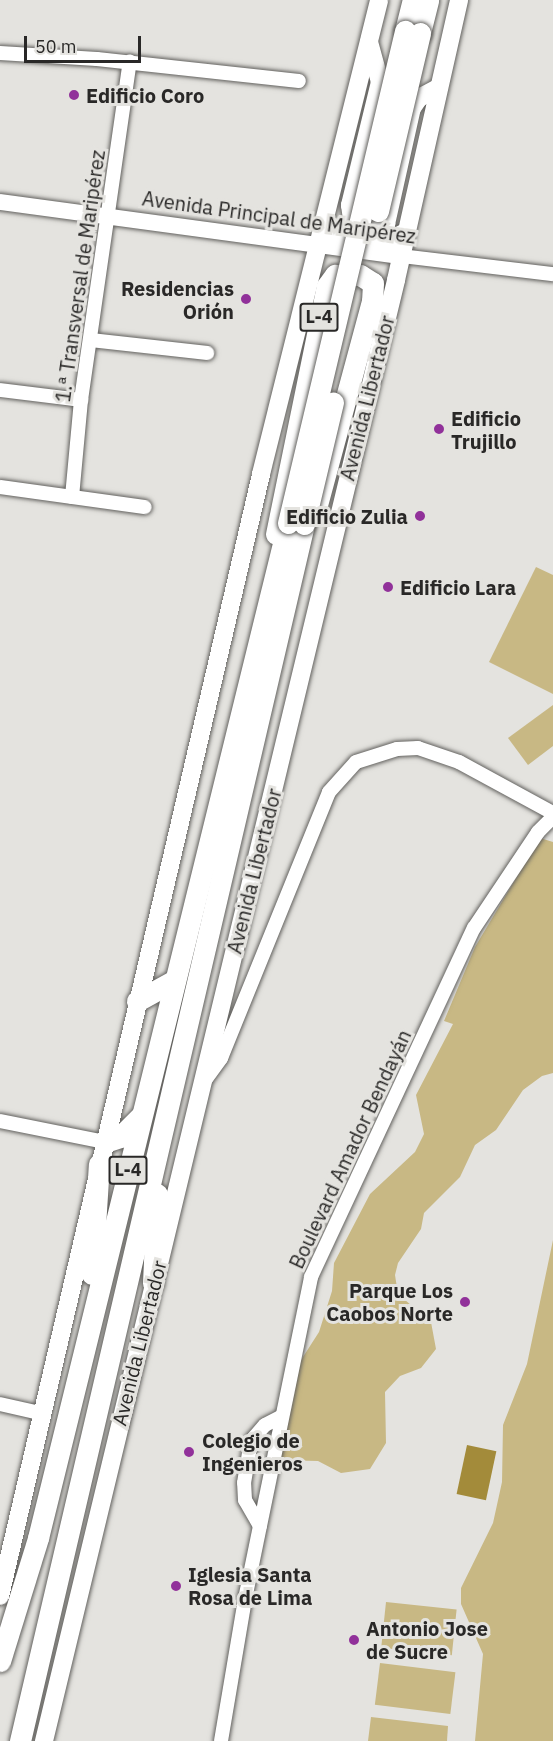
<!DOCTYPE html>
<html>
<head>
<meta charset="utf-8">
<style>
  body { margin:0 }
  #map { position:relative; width:553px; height:1741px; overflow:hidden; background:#e4e3df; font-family:"IBM Plex Sans",sans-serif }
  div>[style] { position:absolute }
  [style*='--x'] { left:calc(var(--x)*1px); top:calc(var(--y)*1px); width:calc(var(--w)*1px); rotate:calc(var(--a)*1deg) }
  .green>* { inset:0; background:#c8b884; transform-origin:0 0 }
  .water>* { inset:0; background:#a38b3a; transform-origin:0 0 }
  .roads { filter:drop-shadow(0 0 2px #62615e) drop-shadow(0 0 2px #62615e) }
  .minor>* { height:14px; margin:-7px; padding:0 7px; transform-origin:7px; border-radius:7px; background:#fff }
  .tertiary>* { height:16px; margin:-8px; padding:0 8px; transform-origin:8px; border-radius:8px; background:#fff }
  .secondary>* { height:18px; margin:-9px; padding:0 9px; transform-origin:9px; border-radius:9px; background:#fff }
  .primary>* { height:21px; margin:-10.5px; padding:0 10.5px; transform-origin:10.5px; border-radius:10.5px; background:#fff }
  .bridges { filter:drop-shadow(0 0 2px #62615e) drop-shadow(0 0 2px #62615e) }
  .primary-bridge>* { height:21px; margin:-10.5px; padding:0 10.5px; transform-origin:10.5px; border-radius:10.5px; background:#fff }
  .dots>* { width:16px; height:16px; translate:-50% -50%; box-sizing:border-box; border:3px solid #e4e3df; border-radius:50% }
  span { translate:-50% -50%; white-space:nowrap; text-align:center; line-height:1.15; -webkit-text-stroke:6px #e4e3df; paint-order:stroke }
  .shield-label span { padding:2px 4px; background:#e4e3df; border:2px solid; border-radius:4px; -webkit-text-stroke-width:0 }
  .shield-label { font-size:18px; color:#292827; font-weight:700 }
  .poi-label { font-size:20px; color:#292827; font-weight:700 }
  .left { translate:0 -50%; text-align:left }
  .right { translate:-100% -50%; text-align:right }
  .street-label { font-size:20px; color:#292827 }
  .scale { position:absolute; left:24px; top:36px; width:117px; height:27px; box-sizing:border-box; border:3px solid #292827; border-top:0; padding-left:8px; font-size:18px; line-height:21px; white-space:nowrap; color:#292827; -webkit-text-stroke:4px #e4e3df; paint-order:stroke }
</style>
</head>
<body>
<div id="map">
  <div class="green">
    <i style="clip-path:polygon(536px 567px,553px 575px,553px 694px,489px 662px)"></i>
    <i style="clip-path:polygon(553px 705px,553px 746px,528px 765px,508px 738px)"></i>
    <i style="clip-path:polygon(540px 838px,553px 842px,553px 1073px,542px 1076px,523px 1090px,496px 1130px,475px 1145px,460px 1177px,424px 1213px,421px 1229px,398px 1263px,395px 1275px,398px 1294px,431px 1322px,436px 1349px,421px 1368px,400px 1376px,385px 1392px,386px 1443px,370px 1469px,341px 1473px,318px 1461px,276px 1460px,294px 1371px,319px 1332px,332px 1291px,334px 1263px,370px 1194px,415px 1152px,424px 1134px,416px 1095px,453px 1024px,444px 1021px,475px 947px)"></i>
    <i style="clip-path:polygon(553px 1240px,553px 1741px,475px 1741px,483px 1654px,461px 1604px,461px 1588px,493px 1523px,502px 1482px,503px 1425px,527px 1364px)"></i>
    <i style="left:386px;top:1602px;width:71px;height:46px;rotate:6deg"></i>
    <i style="left:380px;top:1663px;width:76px;height:42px;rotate:7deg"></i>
    <i style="clip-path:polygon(371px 1717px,448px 1726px,447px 1741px,368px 1741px)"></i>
  </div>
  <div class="water">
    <i style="left:467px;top:1445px;width:30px;height:50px;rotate:12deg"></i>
  </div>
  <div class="roads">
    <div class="minor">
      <i style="--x:0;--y:53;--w:97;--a:3.5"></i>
      <i style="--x:97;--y:59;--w:203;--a:6.2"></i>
      <i style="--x:401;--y:256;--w:153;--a:6.8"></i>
      <i style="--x:91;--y:340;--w:117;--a:6.4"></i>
      <i style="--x:0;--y:390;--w:82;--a:7"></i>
      <i style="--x:0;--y:487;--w:146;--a:7.9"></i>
      <i style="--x:72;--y:497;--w:97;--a:-84.7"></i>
      <i style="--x:81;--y:400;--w:342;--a:-81.8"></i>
      <i style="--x:206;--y:1079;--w:26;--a:-54"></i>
      <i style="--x:221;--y:1058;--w:287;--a:-67.9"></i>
      <i style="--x:329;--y:792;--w:40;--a:-48"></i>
      <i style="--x:356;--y:762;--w:43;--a:-17.6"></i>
      <i style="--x:397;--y:749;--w:21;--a:-3"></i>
      <i style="--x:418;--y:748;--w:43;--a:18.9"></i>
      <i style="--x:459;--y:762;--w:107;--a:28.5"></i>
      <i style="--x:0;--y:1121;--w:107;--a:11.3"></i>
      <i style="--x:0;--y:1404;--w:41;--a:12.7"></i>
      <i style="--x:260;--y:1526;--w:30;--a:-120"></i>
      <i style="--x:245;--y:1500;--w:17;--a:-93"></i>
      <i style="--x:244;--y:1483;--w:43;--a:-80.5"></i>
      <i style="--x:251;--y:1441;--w:21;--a:-49"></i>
      <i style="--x:265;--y:1425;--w:18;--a:-27"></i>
      <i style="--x:221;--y:1741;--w:144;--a:-80.4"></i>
      <i style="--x:245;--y:1599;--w:329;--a:-78.4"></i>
      <i style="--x:311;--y:1277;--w:385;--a:-65"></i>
      <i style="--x:474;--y:928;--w:115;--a:-56.3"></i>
      <i style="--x:538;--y:832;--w:21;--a:-45"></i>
    </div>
    <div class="tertiary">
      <i style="--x:0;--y:202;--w:405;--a:7.7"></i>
    </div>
    <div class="secondary">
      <i style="--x:369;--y:42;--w:41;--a:74.6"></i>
      <i style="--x:380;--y:82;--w:127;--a:103.7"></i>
      <i style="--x:350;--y:205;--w:15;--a:82"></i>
      <i style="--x:352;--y:220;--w:28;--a:15"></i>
      <i style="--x:379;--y:227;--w:8;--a:-23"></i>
      <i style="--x:386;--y:224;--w:119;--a:-77.4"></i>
      <i style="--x:412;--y:108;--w:12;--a:-55"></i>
      <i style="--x:419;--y:98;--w:21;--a:-28"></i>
      <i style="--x:325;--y:219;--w:14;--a:56"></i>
      <i style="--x:333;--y:231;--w:58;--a:9"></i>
      <i style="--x:390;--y:240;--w:18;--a:-27"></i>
      <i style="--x:0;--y:1596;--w:1152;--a:-76.9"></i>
      <i style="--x:261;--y:474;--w:488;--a:-76"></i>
      <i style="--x:44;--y:1741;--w:1503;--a:-76.45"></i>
      <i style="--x:396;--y:280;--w:287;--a:-77.3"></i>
    </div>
    <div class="primary">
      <i style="--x:405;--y:31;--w:32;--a:-76"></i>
      <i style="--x:420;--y:33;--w:34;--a:-76"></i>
      <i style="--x:276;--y:534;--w:253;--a:-78.4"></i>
      <i style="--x:327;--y:286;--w:14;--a:-54"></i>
      <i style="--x:335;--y:275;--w:25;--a:0"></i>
      <i style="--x:360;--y:275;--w:15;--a:32"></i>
      <i style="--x:373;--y:283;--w:18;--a:93"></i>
      <i style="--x:372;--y:301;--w:211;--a:105.1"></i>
      <i style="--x:137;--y:1001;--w:43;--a:-28.9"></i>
      <i style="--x:105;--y:1142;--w:16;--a:-18"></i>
      <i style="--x:120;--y:1137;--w:30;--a:-45"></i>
      <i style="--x:92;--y:1274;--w:110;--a:-86.4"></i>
      <i style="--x:153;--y:1283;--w:89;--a:-87.4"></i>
      <i style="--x:0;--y:1661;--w:129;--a:-72.8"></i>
      <i style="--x:38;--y:1538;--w:1045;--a:-76.16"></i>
      <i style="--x:20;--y:1741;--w:1250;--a:-76.86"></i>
    </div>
  </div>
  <div class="bridges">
    <div class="primary-bridge">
      <i style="--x:378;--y:211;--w:183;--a:-76.7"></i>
      <i style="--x:288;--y:523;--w:506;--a:-76.62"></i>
      <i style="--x:304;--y:524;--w:125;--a:-76.6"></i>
    </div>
  </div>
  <div class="dots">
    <i style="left:74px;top:95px;background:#91319a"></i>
    <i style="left:246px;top:299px;background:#91319a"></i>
    <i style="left:439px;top:429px;background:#91319a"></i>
    <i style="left:420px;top:516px;background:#91319a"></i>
    <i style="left:388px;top:587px;background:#91319a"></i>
    <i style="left:465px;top:1302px;background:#91319a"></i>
    <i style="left:189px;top:1452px;background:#91319a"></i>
    <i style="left:176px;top:1586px;background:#91319a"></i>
    <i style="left:354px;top:1640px;background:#91319a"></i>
  </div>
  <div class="shield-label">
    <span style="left:319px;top:317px">L-4</span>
    <span style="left:128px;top:1170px">L-4</span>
  </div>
  <div class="poi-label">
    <span class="left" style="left:86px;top:95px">Edificio Coro</span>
    <span class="right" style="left:234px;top:300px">Residencias<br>Orión</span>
    <span class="left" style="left:451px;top:430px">Edificio<br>Trujillo</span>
    <span class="right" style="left:408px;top:516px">Edificio Zulia</span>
    <span class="left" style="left:400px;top:587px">Edificio Lara</span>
    <span class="right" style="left:453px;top:1302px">Parque Los<br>Caobos Norte</span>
    <span class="left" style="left:202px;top:1452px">Colegio de<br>Ingenieros</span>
    <span class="left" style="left:188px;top:1586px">Iglesia Santa<br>Rosa de Lima</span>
    <span class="left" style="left:366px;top:1640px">Antonio Jose<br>de Sucre</span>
  </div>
  <div class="street-label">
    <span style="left:279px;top:217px;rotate:8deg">Avenida Principal de Maripérez</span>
    <span style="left:80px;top:276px;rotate:-82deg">1.ª Transversal de Maripérez</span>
    <span style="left:367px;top:398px;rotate:-76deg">Avenida Libertador</span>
    <span style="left:254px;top:871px;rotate:-76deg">Avenida Libertador</span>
    <span style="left:350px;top:1149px;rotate:-65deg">Boulevard Amador Bendayán</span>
    <span style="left:139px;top:1343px;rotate:-76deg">Avenida Libertador</span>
  </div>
  <div class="scale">50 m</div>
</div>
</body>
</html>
